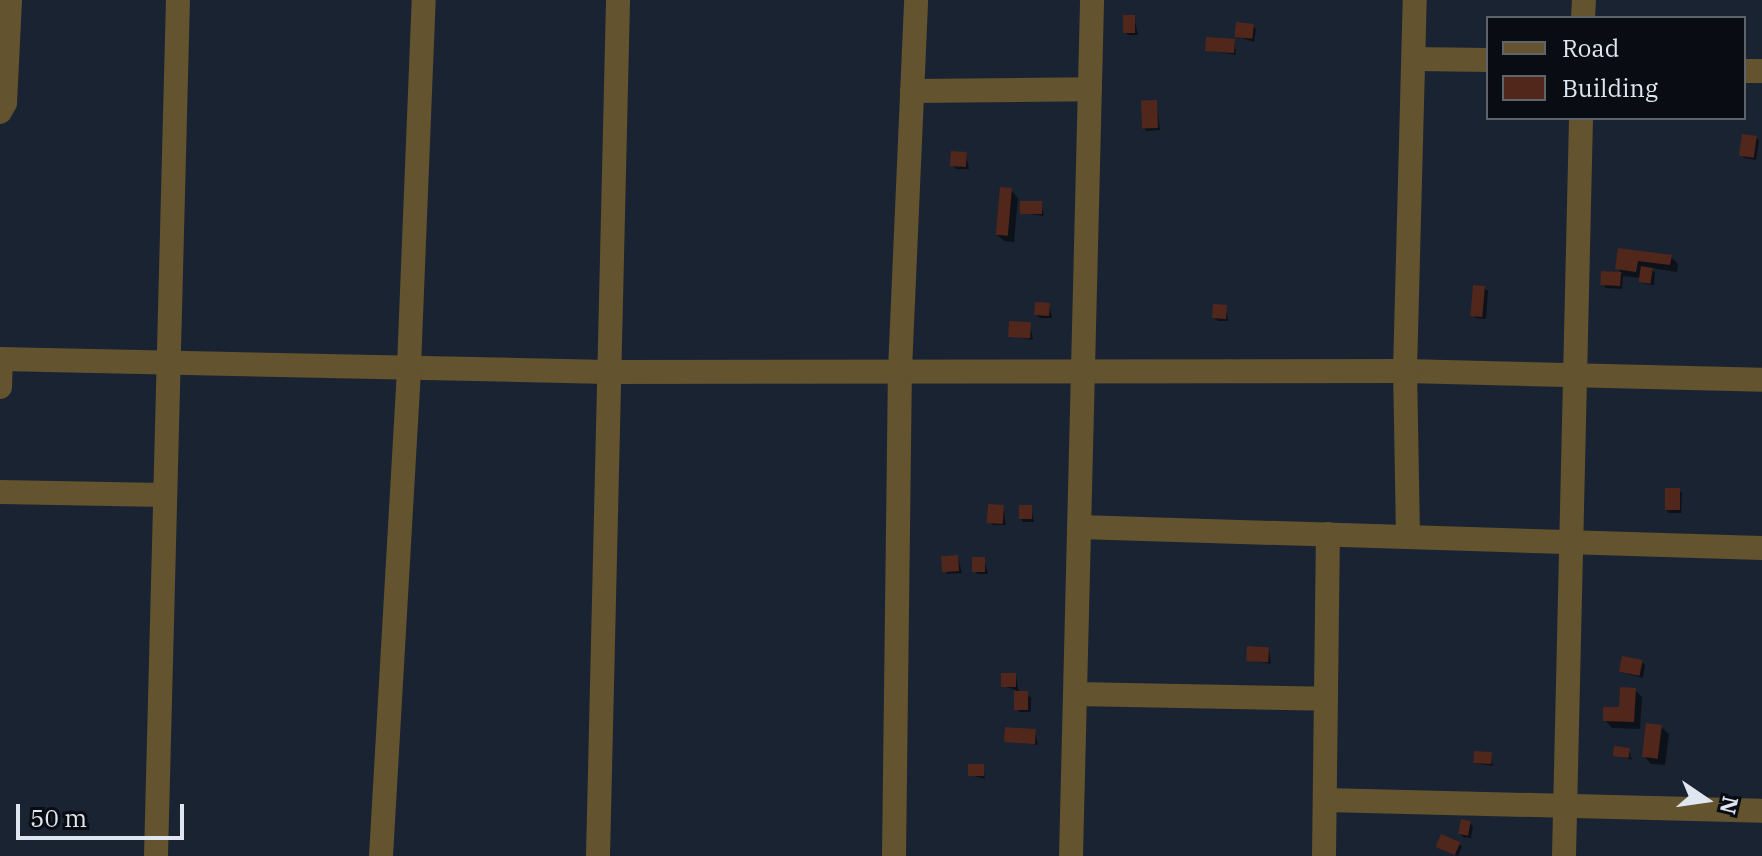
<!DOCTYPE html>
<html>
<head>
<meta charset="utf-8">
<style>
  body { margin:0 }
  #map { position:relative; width:1762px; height:856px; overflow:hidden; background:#1a2331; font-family:"IBM Plex Serif",serif }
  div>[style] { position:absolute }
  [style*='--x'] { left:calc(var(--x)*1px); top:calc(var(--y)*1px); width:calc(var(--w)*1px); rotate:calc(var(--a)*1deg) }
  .shadow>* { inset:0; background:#0007 }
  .building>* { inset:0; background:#52271b; transform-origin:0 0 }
  .minor>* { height:24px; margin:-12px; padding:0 12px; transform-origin:12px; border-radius:12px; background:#63532e }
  span { translate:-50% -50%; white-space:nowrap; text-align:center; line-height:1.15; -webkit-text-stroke:6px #090d13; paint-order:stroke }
  .legend { position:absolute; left:1486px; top:16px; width:260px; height:104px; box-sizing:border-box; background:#090d13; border:2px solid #5f646b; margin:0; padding:10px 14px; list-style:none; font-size:24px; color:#e0e6f0 }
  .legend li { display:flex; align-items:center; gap:16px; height:40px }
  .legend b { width:40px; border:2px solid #5f646b }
  .north { position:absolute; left:1666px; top:760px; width:80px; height:80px; -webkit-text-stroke:6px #090d13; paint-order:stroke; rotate:103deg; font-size:22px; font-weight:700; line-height:32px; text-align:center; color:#e0e6f0 }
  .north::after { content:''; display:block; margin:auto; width:28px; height:36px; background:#e0e6f0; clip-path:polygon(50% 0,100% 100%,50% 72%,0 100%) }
  .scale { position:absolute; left:16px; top:804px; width:168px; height:36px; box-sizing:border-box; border:4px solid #e0e6f0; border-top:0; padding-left:10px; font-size:24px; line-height:28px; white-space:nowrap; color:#e0e6f0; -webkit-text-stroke:6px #090d13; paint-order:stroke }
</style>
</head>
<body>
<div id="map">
  <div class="shadow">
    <i style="clip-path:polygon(1134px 17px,1138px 35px,1128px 35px,1125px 32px)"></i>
    <i style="clip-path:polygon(1253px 26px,1256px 29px,1254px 42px,1236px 36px)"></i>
    <i style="clip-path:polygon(1234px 41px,1236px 55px,1207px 50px)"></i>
    <i style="clip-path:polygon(1156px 102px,1160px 130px,1147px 131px,1144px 128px)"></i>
    <i style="clip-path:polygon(1756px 137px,1759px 141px,1756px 160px,1744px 158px,1741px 155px)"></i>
    <i style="clip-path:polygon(966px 154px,969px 169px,956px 169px,953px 165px)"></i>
    <i style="clip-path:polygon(1011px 190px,1018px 198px,1014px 242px,1004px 241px,996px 234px)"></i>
    <i style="clip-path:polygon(1041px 203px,1044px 216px,1022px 213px)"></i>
    <i style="clip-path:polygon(1620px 250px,1671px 257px,1678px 264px,1677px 272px,1650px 268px,1655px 273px,1654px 285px,1645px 284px,1642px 278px,1623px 276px,1622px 289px,1605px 288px,1603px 273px,1623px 274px,1617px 268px)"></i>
    <i style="clip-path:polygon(1484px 288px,1488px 291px,1486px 319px,1476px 318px,1473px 315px)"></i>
    <i style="clip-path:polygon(1049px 305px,1052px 318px,1040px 318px,1036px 315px)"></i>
    <i style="clip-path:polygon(1226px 307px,1228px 321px,1218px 321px,1214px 318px)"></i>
    <i style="clip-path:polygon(1030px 324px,1033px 340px,1011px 336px)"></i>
    <i style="clip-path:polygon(1679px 490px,1682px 493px,1681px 513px,1669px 513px,1666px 510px)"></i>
    <i style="clip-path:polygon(1003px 507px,1006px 525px,993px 525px,990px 522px)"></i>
    <i style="clip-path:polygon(1031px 507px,1034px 522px,1023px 522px,1020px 518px)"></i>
    <i style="clip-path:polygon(958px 557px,962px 573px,947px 574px,944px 570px)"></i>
    <i style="clip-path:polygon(984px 559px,988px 574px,978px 574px,974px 571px)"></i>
    <i style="clip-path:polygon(1269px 649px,1271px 664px,1248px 660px)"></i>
    <i style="clip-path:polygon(1642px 662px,1645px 665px,1643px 678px,1621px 672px)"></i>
    <i style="clip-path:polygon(1016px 675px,1019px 694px,1031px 697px,1031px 712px,1019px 712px,1016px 690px,1003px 686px)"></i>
    <i style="clip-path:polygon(1635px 690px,1642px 697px,1640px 729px,1612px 728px,1605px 720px,1621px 709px)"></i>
    <i style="clip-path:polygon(1661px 727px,1669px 734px,1665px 765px,1651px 764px,1644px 756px)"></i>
    <i style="clip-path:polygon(1035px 731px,1038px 745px,1007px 741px)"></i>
    <i style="clip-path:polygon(1629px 750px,1632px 760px,1615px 755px)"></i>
    <i style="clip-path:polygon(1491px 754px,1493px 766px,1475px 763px)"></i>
    <i style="clip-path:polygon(983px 766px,985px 779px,970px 775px)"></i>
    <i style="clip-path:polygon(1470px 823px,1473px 826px,1471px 838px,1463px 837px,1460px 834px)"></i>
    <i style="clip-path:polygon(1459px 844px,1462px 847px,1458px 856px,1441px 849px)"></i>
  </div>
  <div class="building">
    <i style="left:1135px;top:15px;width:18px;height:12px;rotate:90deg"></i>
    <i style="left:1236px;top:22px;width:18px;height:15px;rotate:6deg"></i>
    <i style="left:1206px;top:37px;width:29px;height:14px;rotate:4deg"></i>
    <i style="left:1157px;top:100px;width:28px;height:16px;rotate:88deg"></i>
    <i style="left:1742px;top:134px;width:15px;height:22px;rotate:8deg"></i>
    <i style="left:951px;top:151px;width:16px;height:15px;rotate:4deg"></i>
    <i style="left:1000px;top:187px;width:12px;height:48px;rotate:5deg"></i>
    <i style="left:1020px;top:201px;width:22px;height:13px"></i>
    <i style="clip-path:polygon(1618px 248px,1672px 255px,1670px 265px,1638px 261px,1636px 272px,1615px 269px)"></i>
    <i style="left:1641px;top:266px;width:12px;height:16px;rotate:9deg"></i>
    <i style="left:1601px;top:271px;width:20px;height:14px;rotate:3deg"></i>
    <i style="left:1473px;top:285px;width:12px;height:31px;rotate:5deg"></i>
    <i style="left:1035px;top:302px;width:15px;height:13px;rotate:4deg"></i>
    <i style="left:1213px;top:304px;width:14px;height:14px;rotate:4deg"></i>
    <i style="left:1009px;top:321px;width:22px;height:16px;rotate:3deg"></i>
    <i style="left:1665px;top:488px;width:15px;height:22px"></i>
    <i style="left:988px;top:504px;width:16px;height:19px;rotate:4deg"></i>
    <i style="left:1019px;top:505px;width:13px;height:14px"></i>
    <i style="left:958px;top:555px;width:16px;height:17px;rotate:86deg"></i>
    <i style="left:972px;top:557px;width:13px;height:15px"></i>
    <i style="left:1247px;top:646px;width:22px;height:15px;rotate:3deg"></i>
    <i style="left:1622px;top:656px;width:21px;height:16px;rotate:11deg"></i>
    <i style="left:1001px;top:673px;width:15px;height:14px"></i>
    <i style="clip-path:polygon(1620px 687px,1636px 688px,1634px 722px,1603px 721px,1603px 707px,1619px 707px)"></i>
    <i style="left:1028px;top:691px;width:19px;height:14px;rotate:90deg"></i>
    <i style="left:1646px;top:723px;width:16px;height:34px;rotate:7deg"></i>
    <i style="left:1005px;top:727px;width:31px;height:15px;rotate:4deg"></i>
    <i style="left:1614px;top:746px;width:16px;height:10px;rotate:7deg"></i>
    <i style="left:1474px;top:751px;width:18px;height:12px;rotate:3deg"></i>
    <i style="left:968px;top:764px;width:16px;height:12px"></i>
    <i style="left:1461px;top:819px;width:10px;height:15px;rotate:11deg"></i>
    <i style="left:1441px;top:834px;width:21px;height:14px;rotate:23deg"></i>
  </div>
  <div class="minor">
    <i style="--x:1583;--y:18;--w:18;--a:-87"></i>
    <i style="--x:1414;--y:59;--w:74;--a:0.8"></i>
    <i style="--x:1744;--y:71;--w:18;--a:0"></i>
    <i style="--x:912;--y:91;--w:178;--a:-0.6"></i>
    <i style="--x:0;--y:112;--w:10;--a:-61"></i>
    <i style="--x:5;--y:103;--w:103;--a:-87.2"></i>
    <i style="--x:0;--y:359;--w:609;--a:1.22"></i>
    <i style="--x:609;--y:372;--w:796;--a:-0.07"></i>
    <i style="--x:1405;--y:371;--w:357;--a:1.4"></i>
    <i style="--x:0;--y:387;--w:28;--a:-88"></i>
    <i style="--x:0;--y:492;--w:165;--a:1"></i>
    <i style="--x:1079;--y:527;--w:683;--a:1.76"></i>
    <i style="--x:1408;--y:537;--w:166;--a:-91"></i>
    <i style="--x:1405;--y:371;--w:371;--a:-88.5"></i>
    <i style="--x:1075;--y:694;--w:251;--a:1.1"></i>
    <i style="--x:1325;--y:800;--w:437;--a:1.4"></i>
    <i style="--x:156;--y:856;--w:856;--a:-88.53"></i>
    <i style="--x:381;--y:856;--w:491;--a:-86.7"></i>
    <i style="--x:409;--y:366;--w:366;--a:-87.7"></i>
    <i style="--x:598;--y:856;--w:856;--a:-88.66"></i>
    <i style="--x:894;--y:856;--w:486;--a:-89.3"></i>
    <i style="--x:900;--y:370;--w:370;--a:-87.5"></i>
    <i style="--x:1071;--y:856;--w:856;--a:-88.59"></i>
    <i style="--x:1324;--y:856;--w:322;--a:-89.3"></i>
    <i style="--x:1564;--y:856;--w:738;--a:-88.68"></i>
  </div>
  <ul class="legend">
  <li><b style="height:10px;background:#63532e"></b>Road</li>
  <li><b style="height:22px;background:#52271b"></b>Building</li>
  </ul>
  <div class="north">N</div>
  <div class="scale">50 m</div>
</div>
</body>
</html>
